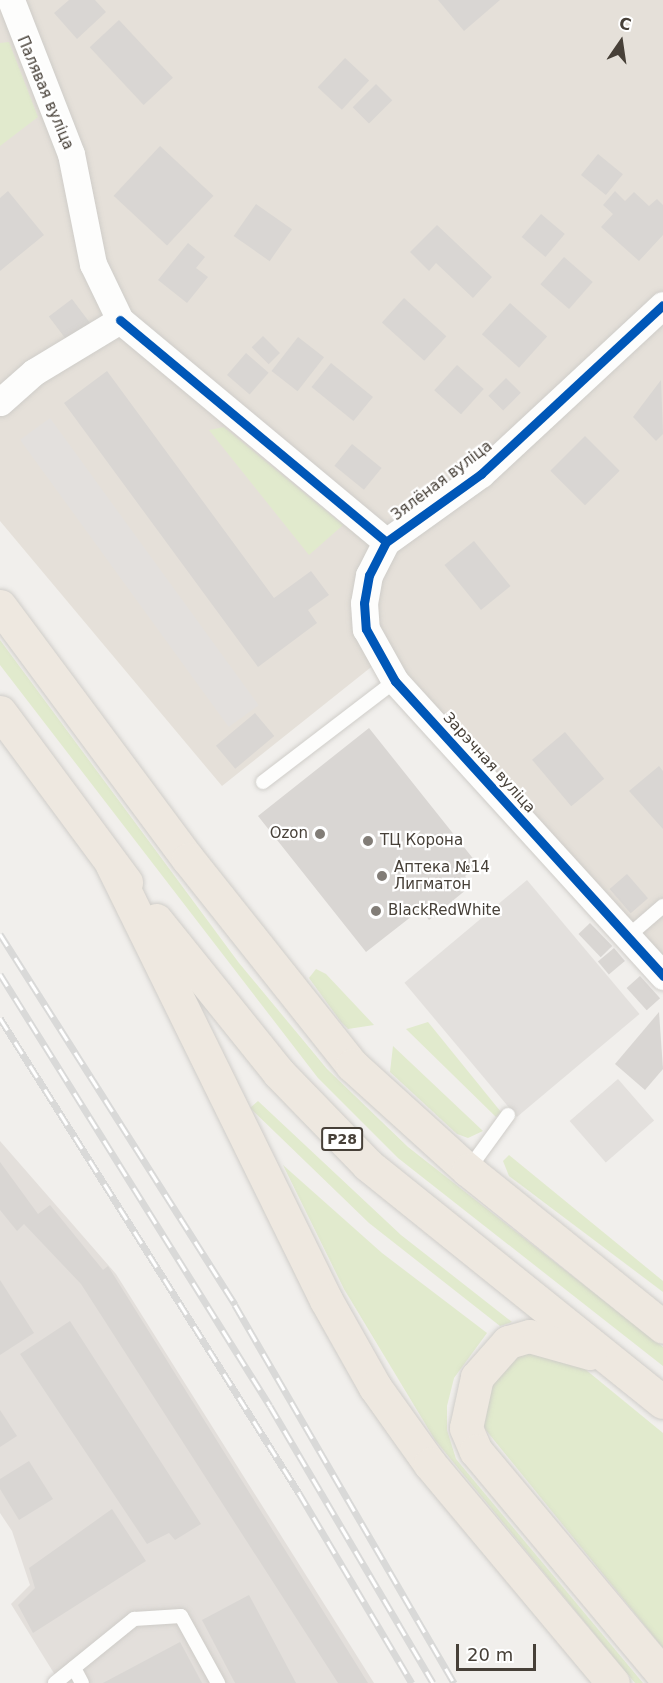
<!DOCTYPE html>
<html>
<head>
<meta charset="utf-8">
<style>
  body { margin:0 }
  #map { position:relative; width:663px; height:1683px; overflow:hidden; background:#f1efec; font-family:"DejaVu Sans",sans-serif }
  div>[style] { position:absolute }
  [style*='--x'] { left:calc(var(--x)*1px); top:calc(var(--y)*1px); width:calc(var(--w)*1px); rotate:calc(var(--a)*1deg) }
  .residential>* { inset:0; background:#e5e0d9 }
  .industrial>* { inset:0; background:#e3dfdb }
  .green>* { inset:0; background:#e1eacd }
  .parking>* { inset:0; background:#e3e0dd; transform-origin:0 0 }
  .building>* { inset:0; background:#d9d6d3; transform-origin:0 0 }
  .roads { filter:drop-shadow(0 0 2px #cfcdc9) drop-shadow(0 0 2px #cfcdc9) }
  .service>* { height:14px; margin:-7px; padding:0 7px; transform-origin:7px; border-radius:7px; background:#fdfdfc }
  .minor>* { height:27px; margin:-13.5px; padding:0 13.5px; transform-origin:13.5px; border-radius:13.5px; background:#fdfdfc }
  .trunk>* { height:33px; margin:-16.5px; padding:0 16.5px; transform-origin:16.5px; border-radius:16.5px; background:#eee8e0 }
  .rail>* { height:7px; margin-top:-3.5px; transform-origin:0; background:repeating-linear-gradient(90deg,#fff 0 14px,#d9d9d8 0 28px); box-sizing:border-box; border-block:2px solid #d9d9d8 }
  .cycleway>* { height:9px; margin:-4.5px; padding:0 4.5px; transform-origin:4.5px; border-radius:4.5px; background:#0057b8 }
  .dots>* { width:16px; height:16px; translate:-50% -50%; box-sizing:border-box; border:3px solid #fff; border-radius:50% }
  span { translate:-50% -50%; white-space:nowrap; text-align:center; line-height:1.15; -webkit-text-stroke:4.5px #fff; paint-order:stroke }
  .shield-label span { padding:2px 4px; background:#fff; border:2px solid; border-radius:4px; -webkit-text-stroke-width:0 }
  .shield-label { font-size:14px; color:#474038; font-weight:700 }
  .street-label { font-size:15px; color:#474038 }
  .poi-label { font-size:15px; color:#474038 }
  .right { translate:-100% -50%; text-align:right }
  .left { translate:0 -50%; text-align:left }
  .north { position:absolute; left:591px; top:12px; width:60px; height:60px; -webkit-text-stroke:4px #fff; paint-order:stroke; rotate:13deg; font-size:16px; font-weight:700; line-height:24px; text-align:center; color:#474038 }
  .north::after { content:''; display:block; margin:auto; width:21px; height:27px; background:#474038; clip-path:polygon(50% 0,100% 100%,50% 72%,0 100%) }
  .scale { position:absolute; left:456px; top:1644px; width:80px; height:27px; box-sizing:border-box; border:3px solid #474038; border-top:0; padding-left:8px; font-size:18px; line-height:21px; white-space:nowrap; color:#474038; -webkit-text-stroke:4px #fff; paint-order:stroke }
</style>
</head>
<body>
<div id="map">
  <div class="residential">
    <i style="clip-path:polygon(0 0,663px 0,663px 958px,385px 656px,222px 786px,0 521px)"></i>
  </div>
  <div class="industrial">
    <i style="clip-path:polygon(0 1141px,116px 1274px,374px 1683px,60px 1683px,11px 1604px,30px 1585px,12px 1531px,0 1513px)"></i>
  </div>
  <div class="green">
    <i style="clip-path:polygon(9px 42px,38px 117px,0 146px,0 43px)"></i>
    <i style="clip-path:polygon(224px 427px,343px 525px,309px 555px,209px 430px)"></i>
    <i style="clip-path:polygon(0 640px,239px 963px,327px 1069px,408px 1147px,663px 1347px,663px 1366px,398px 1158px,318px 1078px,0 665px)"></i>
    <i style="clip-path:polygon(316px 969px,326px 974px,374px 1025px,348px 1029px,341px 1022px,309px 978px)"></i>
    <i style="clip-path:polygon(428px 1022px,501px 1112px,496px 1117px,406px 1029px)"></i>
    <i style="clip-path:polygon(393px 1046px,483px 1131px,468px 1138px,457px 1134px,390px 1072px)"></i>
    <i style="clip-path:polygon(258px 1101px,401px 1235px,512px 1322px,500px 1326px,369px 1223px,250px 1108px)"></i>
    <i style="clip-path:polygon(509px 1155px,663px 1281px,663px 1292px,509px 1176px,503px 1161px)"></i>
    <i style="clip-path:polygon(283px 1165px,382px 1253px,487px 1333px,454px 1378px,447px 1406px,447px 1430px,456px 1459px,643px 1683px,635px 1683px,435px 1440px,344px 1289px)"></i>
    <i style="clip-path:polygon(531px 1347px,569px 1356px,663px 1433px,663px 1648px,485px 1429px,481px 1413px,497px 1367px)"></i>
  </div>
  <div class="parking">
    <i style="left:50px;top:418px;width:355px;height:37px;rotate:54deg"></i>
    <i style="left:527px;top:880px;width:175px;height:160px;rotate:50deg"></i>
    <i style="left:618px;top:1079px;width:55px;height:64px;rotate:49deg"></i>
  </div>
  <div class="building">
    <i style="clip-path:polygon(69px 0,95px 0,106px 12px,77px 39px,54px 13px)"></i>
    <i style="clip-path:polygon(438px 0,500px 0,464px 31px)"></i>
    <i style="left:119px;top:20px;width:79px;height:40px;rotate:47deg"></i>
    <i style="left:345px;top:58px;width:33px;height:40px;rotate:43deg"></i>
    <i style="left:376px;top:84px;width:23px;height:33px;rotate:45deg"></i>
    <i style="left:160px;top:146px;width:73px;height:68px;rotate:43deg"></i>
    <i style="left:598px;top:154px;width:32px;height:27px;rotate:39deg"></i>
    <i style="clip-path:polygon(8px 191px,44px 235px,0 271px,0 198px)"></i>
    <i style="clip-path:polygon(615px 191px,625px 201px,634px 192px,649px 206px,657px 199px,663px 205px,663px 235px,639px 261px,601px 227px,613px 214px,603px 205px)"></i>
    <i style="left:256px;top:204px;width:44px;height:39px;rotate:35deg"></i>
    <i style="left:541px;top:214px;width:31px;height:30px;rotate:40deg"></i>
    <i style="clip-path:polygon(437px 225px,492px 277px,473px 298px,436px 263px,429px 271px,410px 252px)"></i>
    <i style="clip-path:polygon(188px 243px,205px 257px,196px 268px,208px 277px,187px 303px,158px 280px)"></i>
    <i style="left:564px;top:257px;width:38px;height:36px;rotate:41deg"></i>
    <i style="left:404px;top:298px;width:57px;height:33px;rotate:42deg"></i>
    <i style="left:72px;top:299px;width:30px;height:29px;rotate:53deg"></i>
    <i style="left:510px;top:303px;width:50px;height:42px;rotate:42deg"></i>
    <i style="left:263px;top:336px;width:24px;height:16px;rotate:45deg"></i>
    <i style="left:298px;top:337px;width:33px;height:43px;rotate:38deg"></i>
    <i style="left:246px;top:353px;width:30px;height:29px;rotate:41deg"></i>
    <i style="left:331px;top:363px;width:54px;height:31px;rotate:39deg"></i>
    <i style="left:457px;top:365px;width:36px;height:34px;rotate:42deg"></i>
    <i style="clip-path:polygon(107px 371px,274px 598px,311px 571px,329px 595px,308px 610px,317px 623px,258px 667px,64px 403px)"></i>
    <i style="left:506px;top:378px;width:21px;height:25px;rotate:45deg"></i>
    <i style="clip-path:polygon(661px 380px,663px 434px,656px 441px,633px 417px)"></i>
    <i style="left:585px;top:436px;width:49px;height:49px;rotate:45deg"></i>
    <i style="left:352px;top:444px;width:38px;height:28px;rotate:39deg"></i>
    <i style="left:474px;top:541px;width:58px;height:38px;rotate:51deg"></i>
    <i style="left:255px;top:713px;width:30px;height:51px;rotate:50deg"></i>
    <i style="clip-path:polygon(369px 728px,479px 866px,465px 876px,472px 885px,429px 920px,421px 909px,366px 952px,258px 816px)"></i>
    <i style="left:565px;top:732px;width:61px;height:43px;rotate:50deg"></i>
    <i style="clip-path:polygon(659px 766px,663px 771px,663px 829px,629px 791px)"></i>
    <i style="left:627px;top:874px;width:32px;height:23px;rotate:49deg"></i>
    <i style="left:590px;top:923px;width:32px;height:16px;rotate:46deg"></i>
    <i style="left:614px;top:948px;width:17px;height:21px;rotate:50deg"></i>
    <i style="left:640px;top:976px;width:30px;height:18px;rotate:48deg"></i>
    <i style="clip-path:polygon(659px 1012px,663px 1069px,645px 1090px,615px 1064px)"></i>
    <i style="clip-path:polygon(0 1162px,38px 1214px,50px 1205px,103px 1270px,108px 1266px,368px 1683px,338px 1683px,81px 1284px,24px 1224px,17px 1231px,0 1210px)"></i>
    <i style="clip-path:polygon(0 1280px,34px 1333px,0 1355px)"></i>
    <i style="clip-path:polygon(70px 1321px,201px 1524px,175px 1540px,169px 1533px,147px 1544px,20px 1354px)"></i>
    <i style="clip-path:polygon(0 1410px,17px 1436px,0 1447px)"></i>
    <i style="clip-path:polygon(29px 1461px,53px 1499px,19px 1520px,0 1489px,0 1479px)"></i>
    <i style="clip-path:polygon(112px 1509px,146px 1561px,33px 1633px,18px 1605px,35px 1588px,29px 1568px)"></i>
    <i style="clip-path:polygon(249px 1595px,296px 1683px,235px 1683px,202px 1620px)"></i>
    <i style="clip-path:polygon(180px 1642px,202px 1683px,103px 1683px)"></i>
  </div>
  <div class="roads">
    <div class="service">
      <i style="--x:263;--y:782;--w:166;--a:-37.4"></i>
      <i style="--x:626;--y:938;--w:49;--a:-40.9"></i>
      <i style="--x:468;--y:1170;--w:68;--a:-54"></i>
      <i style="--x:74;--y:1668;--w:17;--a:62"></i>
      <i style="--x:55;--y:1683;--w:102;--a:-39"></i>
      <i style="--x:134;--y:1619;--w:47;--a:-3.7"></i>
      <i style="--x:181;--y:1616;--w:77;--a:61.1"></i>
    </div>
    <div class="minor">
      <i style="--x:120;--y:320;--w:346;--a:39.8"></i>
      <i style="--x:386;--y:542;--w:117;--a:-35.6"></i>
      <i style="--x:481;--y:474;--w:248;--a:-42.9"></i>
      <i style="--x:0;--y:402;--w:45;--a:-41.4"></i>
      <i style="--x:34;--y:372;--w:100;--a:-31.2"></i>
      <i style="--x:120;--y:320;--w:62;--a:-115.7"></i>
      <i style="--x:93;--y:264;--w:112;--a:-101.3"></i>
      <i style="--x:71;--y:154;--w:165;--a:-111.3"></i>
      <i style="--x:386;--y:542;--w:37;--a:117"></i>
      <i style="--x:369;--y:575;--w:28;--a:100"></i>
      <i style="--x:364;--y:603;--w:26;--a:86"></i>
      <i style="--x:366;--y:629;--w:60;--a:60.9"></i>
      <i style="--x:395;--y:681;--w:399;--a:47.7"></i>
    </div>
    <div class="trunk">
      <i style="--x:0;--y:606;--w:315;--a:53.4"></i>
      <i style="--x:188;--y:859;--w:263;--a:51.5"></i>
      <i style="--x:352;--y:1065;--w:156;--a:42.2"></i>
      <i style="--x:468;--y:1170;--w:250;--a:38.8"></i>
      <i style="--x:0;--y:712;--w:212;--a:53.5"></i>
      <i style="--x:112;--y:865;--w:485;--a:63.8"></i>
      <i style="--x:326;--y:1300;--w:100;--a:60.6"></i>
      <i style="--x:375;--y:1387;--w:95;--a:54.5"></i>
      <i style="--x:430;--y:1464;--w:285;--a:50.1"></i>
      <i style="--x:156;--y:920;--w:195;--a:51.2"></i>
      <i style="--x:278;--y:1072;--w:129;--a:45.9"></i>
      <i style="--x:368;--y:1165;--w:378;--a:38.8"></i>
      <i style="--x:590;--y:1353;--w:63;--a:-164.4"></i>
      <i style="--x:529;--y:1336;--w:22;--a:164"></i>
      <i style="--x:508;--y:1342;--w:47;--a:131.5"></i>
      <i style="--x:477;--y:1377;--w:52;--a:102.2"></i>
      <i style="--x:466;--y:1428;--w:25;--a:67"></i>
      <i style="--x:476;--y:1451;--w:292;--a:50.1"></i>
    </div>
  </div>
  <div class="rail">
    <i style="--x:0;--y:934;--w:439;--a:57.6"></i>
    <i style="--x:235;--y:1305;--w:437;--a:59.9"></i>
    <i style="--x:0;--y:974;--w:509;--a:57.99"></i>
    <i style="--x:270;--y:1406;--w:321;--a:59.5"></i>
    <i style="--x:0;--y:1018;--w:561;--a:57.81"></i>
    <i style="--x:299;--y:1493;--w:221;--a:59.3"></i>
  </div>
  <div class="cycleway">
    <i style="--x:120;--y:320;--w:346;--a:39.8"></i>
    <i style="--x:386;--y:542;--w:117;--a:-35.6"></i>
    <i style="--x:481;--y:474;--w:248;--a:-42.9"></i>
    <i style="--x:386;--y:542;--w:37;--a:117"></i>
    <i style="--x:369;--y:575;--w:28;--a:100"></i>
    <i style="--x:364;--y:603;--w:26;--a:86"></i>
    <i style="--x:366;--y:629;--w:60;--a:60.9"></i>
    <i style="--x:395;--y:681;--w:399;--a:47.7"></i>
  </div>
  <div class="dots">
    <i style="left:320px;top:834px;background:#827d77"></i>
    <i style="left:368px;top:841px;background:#827d77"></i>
    <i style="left:382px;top:876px;background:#827d77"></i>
    <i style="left:376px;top:911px;background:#827d77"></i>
  </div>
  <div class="shield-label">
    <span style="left:342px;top:1139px">Р28</span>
  </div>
  <div class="street-label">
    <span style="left:45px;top:93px;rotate:67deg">Палявая вуліца</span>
    <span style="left:442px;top:481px;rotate:-37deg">Зялёная вуліца</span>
    <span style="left:489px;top:763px;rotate:48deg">Зарэчная вуліца</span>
  </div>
  <div class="poi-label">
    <span class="right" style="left:308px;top:834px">Ozon</span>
    <span class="left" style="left:380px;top:841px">ТЦ Корона</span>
    <span class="left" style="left:394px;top:876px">Аптека №14<br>Лигматон</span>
    <span class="left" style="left:388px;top:911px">BlackRedWhite</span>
  </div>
  <div class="north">С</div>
  <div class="scale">20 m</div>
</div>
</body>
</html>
